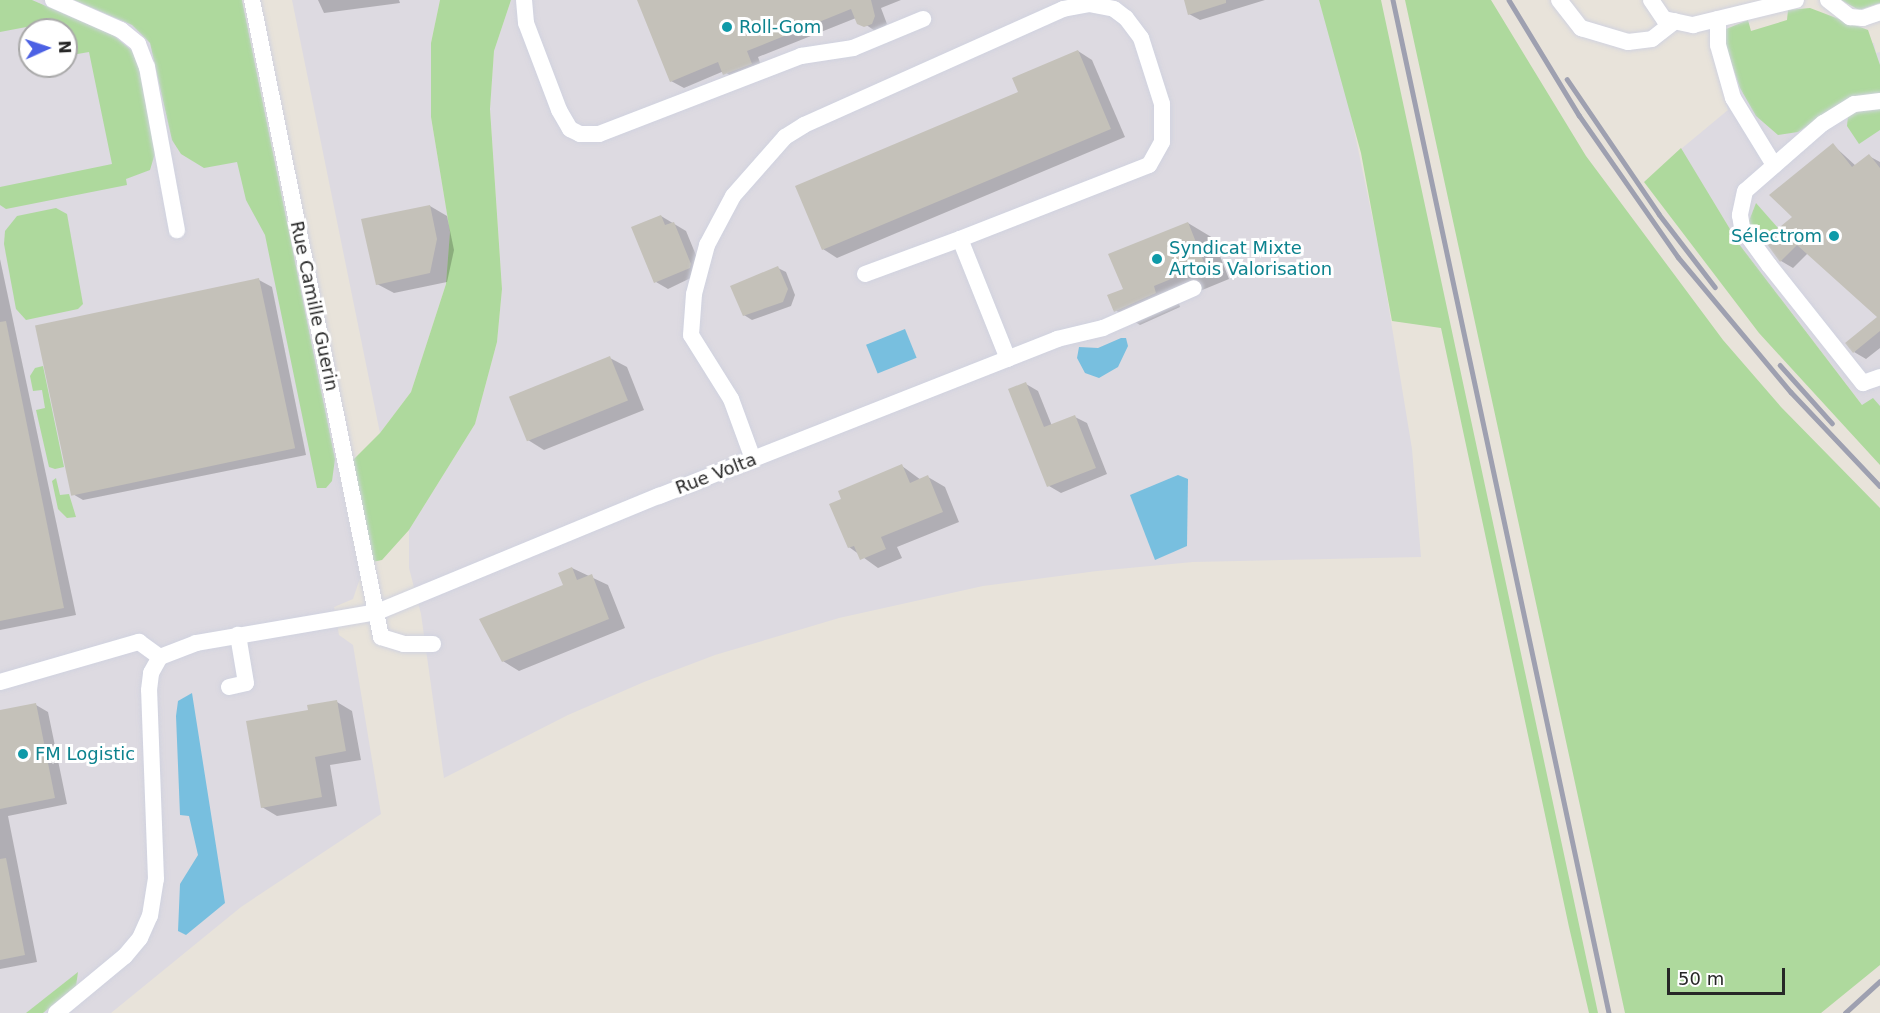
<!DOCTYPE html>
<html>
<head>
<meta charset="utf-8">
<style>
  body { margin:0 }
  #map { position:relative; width:1880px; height:1013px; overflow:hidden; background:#e8e3da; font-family:"DejaVu Sans",sans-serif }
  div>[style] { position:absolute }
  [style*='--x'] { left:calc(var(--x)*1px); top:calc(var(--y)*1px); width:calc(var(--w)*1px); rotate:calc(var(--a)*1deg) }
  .industrial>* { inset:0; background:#dddae1 }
  .green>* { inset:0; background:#aed99d }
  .water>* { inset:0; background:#78bfdf; transform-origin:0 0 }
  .shadow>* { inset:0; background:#0003 }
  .building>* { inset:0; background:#c4c1b9; transform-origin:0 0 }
  .roads { filter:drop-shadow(0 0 2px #d0d2df) drop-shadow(0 0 2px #d0d2df) }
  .minor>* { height:16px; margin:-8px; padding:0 8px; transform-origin:8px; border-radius:8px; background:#fff }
  .rail>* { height:4.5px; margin:-2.25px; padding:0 2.25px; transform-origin:2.25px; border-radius:2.25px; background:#9ea0b0 }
  .dots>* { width:16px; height:16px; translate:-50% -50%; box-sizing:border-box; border:3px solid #fff; border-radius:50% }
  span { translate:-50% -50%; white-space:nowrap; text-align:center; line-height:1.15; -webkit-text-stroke:6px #fff; paint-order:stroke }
  .culture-label { font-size:18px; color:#0d838f }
  .left { translate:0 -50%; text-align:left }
  .right { translate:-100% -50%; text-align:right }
  .street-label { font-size:18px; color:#272727 }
  .north { position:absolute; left:18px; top:18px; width:60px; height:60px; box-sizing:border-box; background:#fff; border:2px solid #a9a9a9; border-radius:50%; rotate:87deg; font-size:16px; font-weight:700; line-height:24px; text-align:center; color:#272727 }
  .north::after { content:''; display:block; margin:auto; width:21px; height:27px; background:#4c61e4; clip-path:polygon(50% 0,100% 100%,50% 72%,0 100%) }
  .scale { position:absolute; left:1667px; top:968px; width:118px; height:27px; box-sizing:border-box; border:3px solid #272727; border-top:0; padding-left:8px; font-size:18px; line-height:21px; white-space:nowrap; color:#272727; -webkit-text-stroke:4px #fff; paint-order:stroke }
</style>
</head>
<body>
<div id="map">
  <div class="industrial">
    <i style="clip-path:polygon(evenodd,0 0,242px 0,360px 578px,353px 599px,334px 607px,339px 635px,353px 645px,381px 814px,241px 907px,111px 1013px,0 1013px,0 0,30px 30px,66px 30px,66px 66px,30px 66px,30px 30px)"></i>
    <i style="clip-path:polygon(292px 0,440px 0,431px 43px,431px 117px,450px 232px,446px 284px,411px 392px,380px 433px)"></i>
    <i style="clip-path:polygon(511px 0,1319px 0,1344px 82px,1380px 254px,1412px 449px,1421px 557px,1193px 562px,1097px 571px,983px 586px,839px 618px,715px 655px,644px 682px,568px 715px,444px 778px,421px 614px,409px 568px,409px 530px,475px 424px,497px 342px,502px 289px,490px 109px,494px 51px)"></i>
    <i style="clip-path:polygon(1874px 43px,1876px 53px,1880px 52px,1880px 423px,1862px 405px,1739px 244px,1681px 149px,1728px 110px,1711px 47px)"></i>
  </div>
  <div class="green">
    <i style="clip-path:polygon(0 0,32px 0,113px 35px,136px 54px,156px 150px,150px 170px,126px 179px,127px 185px,6px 209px,0 205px,0 187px,112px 164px,89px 52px,66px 56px,66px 30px,60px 30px,58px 21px,0 32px)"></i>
    <i style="clip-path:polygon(74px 0,242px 0,335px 459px,332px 481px,326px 488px,317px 488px,265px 235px,246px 200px,237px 162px,204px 168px,181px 154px,172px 140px,150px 43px,132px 25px)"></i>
    <i style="clip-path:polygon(440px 0,511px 0,494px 51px,490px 109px,502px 289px,497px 342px,475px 424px,409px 530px,382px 560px,367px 563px,347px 466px,380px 433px,411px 392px,446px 284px,450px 232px,431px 117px,431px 43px)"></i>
    <i style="clip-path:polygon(1319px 0,1381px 0,1598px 1013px,1589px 1013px,1569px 927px,1441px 328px,1392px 321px,1361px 153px)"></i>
    <i style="clip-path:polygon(1405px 0,1491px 0,1586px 156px,1723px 340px,1781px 407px,1880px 508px,1880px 965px,1821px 1013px,1625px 1013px)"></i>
    <i style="clip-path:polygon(1841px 0,1880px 0,1880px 3px,1859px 10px)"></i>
    <i style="clip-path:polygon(1810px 8px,1868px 30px,1880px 65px,1880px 95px,1845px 101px,1798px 132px,1778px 135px,1756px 116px,1740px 88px,1725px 44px,1726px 29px,1748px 20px,1751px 31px,1787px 20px,1788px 10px)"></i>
    <i style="clip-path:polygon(1880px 108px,1880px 130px,1859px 144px,1847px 126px,1848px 116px,1854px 111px)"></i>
    <i style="clip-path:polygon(1681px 148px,1739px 244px,1862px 405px,1873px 398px,1880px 406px,1880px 465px,1759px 333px,1644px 182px)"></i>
    <i style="clip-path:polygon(1756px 203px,1778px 228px,1760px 242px,1752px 235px,1749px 221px)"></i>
    <i style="clip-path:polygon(56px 208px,67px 214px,83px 304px,78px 309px,26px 320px,16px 309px,4px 244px,5px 231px,17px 216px)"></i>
    <i style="clip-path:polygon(43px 366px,64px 467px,55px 469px,49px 467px,36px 410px,45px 408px,42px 390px,33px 391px,30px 376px,35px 368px)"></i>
    <i style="clip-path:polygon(56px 478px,60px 495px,69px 494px,76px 517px,67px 518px,58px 509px,52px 481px)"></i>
    <i style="clip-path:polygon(78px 972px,76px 986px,43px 1013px,26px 1013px)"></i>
  </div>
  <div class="water">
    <i style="left:905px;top:329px;width:31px;height:42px;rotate:68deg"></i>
    <i style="clip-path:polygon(1121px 338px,1126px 338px,1128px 346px,1118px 367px,1099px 378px,1085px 373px,1077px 358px,1079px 347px,1098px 348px)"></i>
    <i style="clip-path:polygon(1178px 475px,1188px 479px,1187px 546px,1155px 560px,1130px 495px)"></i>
    <i style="clip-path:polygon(192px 693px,225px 903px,186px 935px,178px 931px,180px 884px,198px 855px,189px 816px,180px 815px,176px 716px,178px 701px)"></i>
  </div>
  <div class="shadow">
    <i style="clip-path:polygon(318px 0,399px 0,400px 3px,324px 13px)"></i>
    <i style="clip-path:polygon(639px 0,901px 0,881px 8px,887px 24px,878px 33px,856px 18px,758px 57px,763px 71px,737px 81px,724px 71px,684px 88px,671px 81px)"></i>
    <i style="clip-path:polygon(1185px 0,1265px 0,1200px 20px,1189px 14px)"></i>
    <i style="clip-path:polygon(1078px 51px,1092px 60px,1125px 137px,837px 258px,823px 249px)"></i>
    <i style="clip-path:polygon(1833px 145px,1856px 166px,1869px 156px,1880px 162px,1880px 348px,1866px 359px,1854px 352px,1879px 318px,1808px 253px,1793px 268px,1781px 261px,1766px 240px,1794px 217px)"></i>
    <i style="clip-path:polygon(430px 206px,447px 216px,454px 250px,447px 282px,394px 293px,377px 284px)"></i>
    <i style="clip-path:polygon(661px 216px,686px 231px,703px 272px,668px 289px,656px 282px)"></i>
    <i style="clip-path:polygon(1188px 223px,1213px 238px,1229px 279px,1178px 300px,1180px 307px,1140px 325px,1115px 310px,1125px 290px)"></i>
    <i style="clip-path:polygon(0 259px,76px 615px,0 630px)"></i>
    <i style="clip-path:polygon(778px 268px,786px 272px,795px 295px,791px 306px,752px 320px,744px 315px)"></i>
    <i style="clip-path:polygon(259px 280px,272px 287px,306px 455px,83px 500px,71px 493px)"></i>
    <i style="clip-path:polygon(610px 358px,627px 367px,644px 410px,544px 450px,528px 440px)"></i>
    <i style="clip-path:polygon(1026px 384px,1038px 391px,1052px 426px,1075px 417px,1087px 423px,1107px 474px,1061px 493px,1049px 486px)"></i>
    <i style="clip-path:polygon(902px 466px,921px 480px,928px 477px,945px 487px,959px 522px,897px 547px,902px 558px,878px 568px,849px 547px)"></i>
    <i style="clip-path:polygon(572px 568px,608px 585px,625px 628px,519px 671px,503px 661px,565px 586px)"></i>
    <i style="clip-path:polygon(337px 702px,352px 711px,361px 760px,330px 765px,337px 806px,277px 816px,262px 807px)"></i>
    <i style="clip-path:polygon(36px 705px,48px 712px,67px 804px,8px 816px,37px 962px,0 969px,0 712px)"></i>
  </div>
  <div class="building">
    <i style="clip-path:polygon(637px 0,871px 0,875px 16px,872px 24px,864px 27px,857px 24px,851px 9px,747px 51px,752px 64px,723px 75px,718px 62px,670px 82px)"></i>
    <i style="clip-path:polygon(1184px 0,1226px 0,1226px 3px,1188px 15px)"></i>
    <i style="clip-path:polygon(1078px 50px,1111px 129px,822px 250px,795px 186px,1018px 92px,1012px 78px)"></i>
    <i style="clip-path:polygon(1833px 143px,1852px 167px,1869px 154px,1880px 168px,1880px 331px,1853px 353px,1845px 343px,1877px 317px,1797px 245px,1780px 262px,1764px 240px,1792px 217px,1769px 195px)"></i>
    <i style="clip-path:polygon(430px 205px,437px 239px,430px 273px,376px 285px,361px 219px)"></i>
    <i style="clip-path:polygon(661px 215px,665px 225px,674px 222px,691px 264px,690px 268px,654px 283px,631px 227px)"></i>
    <i style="clip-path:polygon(1188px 222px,1205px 265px,1154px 286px,1156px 293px,1114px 312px,1107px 295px,1123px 289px,1108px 254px)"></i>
    <i style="clip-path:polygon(778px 266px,788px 289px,783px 302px,743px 316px,730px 286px)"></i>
    <i style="left:259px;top:278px;width:174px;height:229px;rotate:78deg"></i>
    <i style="clip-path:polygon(6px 321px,64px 608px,0 621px,0 322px)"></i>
    <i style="left:610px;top:356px;width:48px;height:109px;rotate:68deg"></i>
    <i style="clip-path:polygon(1026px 382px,1044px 427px,1075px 415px,1096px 468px,1047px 487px,1008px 389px)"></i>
    <i style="clip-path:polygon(902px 464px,910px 483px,928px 475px,943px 512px,881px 537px,886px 549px,860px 560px,854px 546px,848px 548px,829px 504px,841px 499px,838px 491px)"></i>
    <i style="clip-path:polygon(572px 567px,577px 580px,592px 574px,609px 619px,502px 662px,479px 619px,563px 585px,558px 573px)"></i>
    <i style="clip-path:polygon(337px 700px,346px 751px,315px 757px,322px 797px,261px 808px,246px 721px,308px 710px,307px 705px)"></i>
    <i style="clip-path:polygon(36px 703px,55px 798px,0 809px,0 710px)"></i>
    <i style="clip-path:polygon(6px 858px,25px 955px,0 960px,0 859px)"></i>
  </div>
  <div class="roads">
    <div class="minor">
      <i style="--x:53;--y:0;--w:74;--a:23.8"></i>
      <i style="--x:121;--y:30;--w:22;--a:39"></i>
      <i style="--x:138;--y:44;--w:25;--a:69"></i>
      <i style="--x:147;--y:67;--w:166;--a:79.6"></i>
      <i style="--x:252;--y:0;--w:650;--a:78.55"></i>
      <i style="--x:381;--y:637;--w:24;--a:17"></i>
      <i style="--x:404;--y:644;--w:29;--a:0"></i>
      <i style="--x:524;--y:0;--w:23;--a:85"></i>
      <i style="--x:526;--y:23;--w:93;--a:69.2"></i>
      <i style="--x:559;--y:110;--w:22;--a:60"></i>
      <i style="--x:570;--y:129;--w:11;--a:27"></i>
      <i style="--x:580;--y:134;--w:19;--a:0"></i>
      <i style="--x:599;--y:134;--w:217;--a:-21.1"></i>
      <i style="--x:801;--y:56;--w:53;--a:-8.7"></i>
      <i style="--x:853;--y:48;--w:76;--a:-22.5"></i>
      <i style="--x:1559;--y:0;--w:36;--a:52"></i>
      <i style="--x:1581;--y:28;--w:49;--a:16.6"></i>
      <i style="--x:1628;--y:42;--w:24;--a:-7"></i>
      <i style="--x:1652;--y:39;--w:29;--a:-38"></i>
      <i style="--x:1651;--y:0;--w:23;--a:56"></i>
      <i style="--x:1664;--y:19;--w:30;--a:12"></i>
      <i style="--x:1693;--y:25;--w:106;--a:-13.6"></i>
      <i style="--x:1828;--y:0;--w:28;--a:38"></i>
      <i style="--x:1850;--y:17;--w:13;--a:4"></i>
      <i style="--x:1863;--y:18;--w:18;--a:-19"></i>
      <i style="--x:1718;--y:19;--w:26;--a:90"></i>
      <i style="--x:1718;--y:45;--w:55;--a:74.2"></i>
      <i style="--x:1733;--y:98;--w:79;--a:58.5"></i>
      <i style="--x:1880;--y:101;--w:26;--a:173"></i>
      <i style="--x:1854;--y:104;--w:36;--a:148"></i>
      <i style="--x:1823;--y:123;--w:103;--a:138.9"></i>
      <i style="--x:1745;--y:191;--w:25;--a:102"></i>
      <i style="--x:1740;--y:215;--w:13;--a:81"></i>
      <i style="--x:1742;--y:228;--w:46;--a:53.9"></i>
      <i style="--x:1769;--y:265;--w:151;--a:51.5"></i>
      <i style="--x:1863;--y:383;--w:18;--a:-19"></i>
      <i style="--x:865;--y:274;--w:101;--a:-20.2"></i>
      <i style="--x:960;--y:239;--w:129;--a:68.2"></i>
      <i style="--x:753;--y:459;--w:64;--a:-110.1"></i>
      <i style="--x:731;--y:399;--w:75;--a:-122"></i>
      <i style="--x:691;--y:335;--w:41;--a:-85.8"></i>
      <i style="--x:694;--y:294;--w:51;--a:-75.1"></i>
      <i style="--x:707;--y:245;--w:55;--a:-62"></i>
      <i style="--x:733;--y:196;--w:79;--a:-48.6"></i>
      <i style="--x:785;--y:137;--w:22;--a:-32"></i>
      <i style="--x:804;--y:125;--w:284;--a:-24.1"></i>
      <i style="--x:1063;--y:9;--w:26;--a:-11"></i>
      <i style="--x:1089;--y:4;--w:25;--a:11"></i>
      <i style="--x:1114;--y:9;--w:15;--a:37"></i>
      <i style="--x:1126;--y:18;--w:25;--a:53"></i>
      <i style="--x:1141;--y:38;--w:69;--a:72.3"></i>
      <i style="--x:1162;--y:104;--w:38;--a:90"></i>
      <i style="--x:1162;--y:142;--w:26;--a:119"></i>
      <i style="--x:1149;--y:165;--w:203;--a:158.6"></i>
      <i style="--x:0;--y:682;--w:145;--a:-16.1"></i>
      <i style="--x:139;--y:642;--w:26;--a:36"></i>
      <i style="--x:229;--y:687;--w:17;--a:-13"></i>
      <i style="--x:246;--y:683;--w:49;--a:-99.5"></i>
      <i style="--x:56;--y:1013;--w:89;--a:-39.6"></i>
      <i style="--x:125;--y:956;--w:23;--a:-50"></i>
      <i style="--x:140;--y:938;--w:24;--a:-66"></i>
      <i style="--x:150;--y:916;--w:37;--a:-81"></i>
      <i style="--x:156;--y:879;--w:189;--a:-92.1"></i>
      <i style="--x:149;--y:690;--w:17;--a:-83"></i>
      <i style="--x:151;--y:673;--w:18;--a:-61"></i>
      <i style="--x:160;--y:657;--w:39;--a:-21"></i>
      <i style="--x:196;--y:643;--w:184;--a:-9.7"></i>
      <i style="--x:377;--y:612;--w:305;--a:-22.4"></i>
      <i style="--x:659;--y:496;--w:428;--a:-21.5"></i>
      <i style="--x:1057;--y:339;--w:47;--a:-13.4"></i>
      <i style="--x:1103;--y:328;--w:99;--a:-23.7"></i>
    </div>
  </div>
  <div class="rail">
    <i style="--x:1393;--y:0;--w:1036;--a:77.96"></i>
    <i style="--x:1509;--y:0;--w:135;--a:58.7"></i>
    <i style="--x:1579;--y:115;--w:173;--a:55.1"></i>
    <i style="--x:1678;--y:257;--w:176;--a:50.1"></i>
    <i style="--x:1791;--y:392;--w:129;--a:46.6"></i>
    <i style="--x:1567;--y:79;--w:163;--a:55.7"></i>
    <i style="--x:1659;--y:214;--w:92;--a:52.5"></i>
    <i style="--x:1780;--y:365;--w:78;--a:48.1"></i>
    <i style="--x:1845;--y:1013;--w:47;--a:-42.4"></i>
  </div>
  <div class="dots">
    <i style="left:727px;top:27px;background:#0f9aa8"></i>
    <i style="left:1834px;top:236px;background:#0f9aa8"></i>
    <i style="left:1157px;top:259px;background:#0f9aa8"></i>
    <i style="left:23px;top:754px;background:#0f9aa8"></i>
  </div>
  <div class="culture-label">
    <span class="left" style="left:739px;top:27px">Roll-Gom</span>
    <span class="right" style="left:1822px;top:236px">Sélectrom</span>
    <span class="left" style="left:1169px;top:259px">Syndicat Mixte<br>Artois Valorisation</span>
    <span class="left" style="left:35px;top:754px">FM Logistic</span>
  </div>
  <div class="street-label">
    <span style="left:314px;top:306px;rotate:78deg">Rue Camille Guerin</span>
    <span style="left:716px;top:474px;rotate:-21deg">Rue Volta</span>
  </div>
  <div class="north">N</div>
  <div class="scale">50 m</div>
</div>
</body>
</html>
